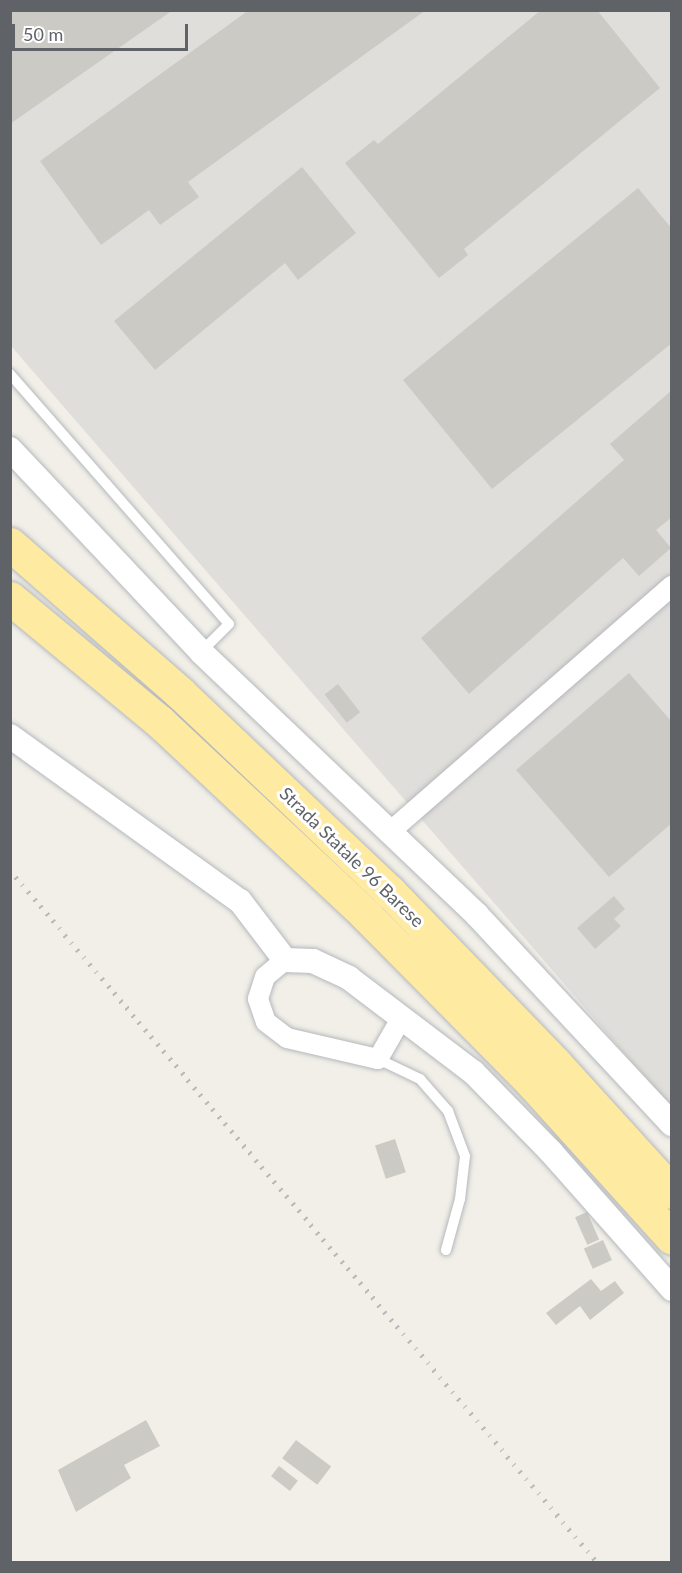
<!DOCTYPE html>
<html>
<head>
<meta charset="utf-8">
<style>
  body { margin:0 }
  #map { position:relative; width:682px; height:1573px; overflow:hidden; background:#f1efe8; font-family:Lato,sans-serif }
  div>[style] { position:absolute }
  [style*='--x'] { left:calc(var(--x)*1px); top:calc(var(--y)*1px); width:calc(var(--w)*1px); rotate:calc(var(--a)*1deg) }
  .industrial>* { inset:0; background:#e0deda }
  .building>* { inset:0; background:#cccac5; transform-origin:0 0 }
  .roads { filter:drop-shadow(0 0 2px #b5b8bc) drop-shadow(0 0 2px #b5b8bc) }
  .service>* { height:10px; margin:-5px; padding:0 5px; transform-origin:5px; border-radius:5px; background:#fff }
  .minor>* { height:20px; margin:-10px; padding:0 10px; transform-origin:10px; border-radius:10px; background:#fff }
  .tertiary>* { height:24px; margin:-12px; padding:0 12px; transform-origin:12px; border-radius:12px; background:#fff }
  .trunk>* { height:33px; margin:-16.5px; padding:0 16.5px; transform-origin:16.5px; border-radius:16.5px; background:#feeaa1 }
  .rail>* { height:4.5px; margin-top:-2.25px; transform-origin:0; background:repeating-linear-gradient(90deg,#b6b7b8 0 1.5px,transparent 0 9.5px) }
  span { translate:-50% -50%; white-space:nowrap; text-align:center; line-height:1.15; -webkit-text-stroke:6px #fff; paint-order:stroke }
  .street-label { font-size:18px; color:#5f6368 }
  .frame { position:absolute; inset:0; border:12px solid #5f6368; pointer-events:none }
  .scale { position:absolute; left:12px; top:24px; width:176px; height:27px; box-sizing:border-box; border:3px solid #5f6368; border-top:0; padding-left:8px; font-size:18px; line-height:21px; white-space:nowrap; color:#5f6368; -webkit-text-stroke:4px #fff; paint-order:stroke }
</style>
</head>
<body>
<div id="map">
  <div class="industrial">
    <i style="clip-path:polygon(10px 11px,671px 11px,671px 1107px,11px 346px)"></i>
  </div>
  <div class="building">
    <i style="clip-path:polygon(10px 10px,173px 10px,10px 124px)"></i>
    <i style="clip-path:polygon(249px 10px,426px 10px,188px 182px,199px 197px,160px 225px,149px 210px,101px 245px,40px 161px)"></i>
    <i style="clip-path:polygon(541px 10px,597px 10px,660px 88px,464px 249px,468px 255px,439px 278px,345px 163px,374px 140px,378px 144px)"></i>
    <i style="clip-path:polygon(302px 167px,356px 233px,298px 280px,285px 263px,155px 370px,114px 321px)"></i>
    <i style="clip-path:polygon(638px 188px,672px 229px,672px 343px,492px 489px,403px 380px)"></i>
    <i style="clip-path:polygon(672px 390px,672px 517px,656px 530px,671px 548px,639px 576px,623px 558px,469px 694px,421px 638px,624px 460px,610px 444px)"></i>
    <i style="clip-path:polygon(629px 673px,672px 722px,672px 823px,609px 877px,516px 770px)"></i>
    <i style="left:338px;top:684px;width:36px;height:17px;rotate:52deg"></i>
    <i style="clip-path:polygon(614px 896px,625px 909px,614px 919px,621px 926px,595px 949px,577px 928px)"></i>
    <i style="left:395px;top:1139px;width:35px;height:21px;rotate:72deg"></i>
    <i style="left:587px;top:1212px;width:30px;height:13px;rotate:66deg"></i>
    <i style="left:603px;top:1240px;width:22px;height:21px;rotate:66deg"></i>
    <i style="clip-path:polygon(591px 1279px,601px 1291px,615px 1281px,624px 1293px,590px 1320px,580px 1306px,556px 1325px,546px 1313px)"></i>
    <i style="clip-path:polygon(146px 1420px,160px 1446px,124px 1465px,131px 1478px,76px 1512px,58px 1470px)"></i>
    <i style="left:296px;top:1440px;width:44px;height:23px;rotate:37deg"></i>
    <i style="left:279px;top:1466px;width:24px;height:13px;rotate:38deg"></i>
  </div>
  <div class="roads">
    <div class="service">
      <i style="--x:10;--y:374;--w:332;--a:48.8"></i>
      <i style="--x:229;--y:624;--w:40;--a:135"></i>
      <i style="--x:378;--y:1059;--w:47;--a:25.5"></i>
      <i style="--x:420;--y:1079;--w:43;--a:48.8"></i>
      <i style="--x:448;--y:1111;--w:48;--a:69.3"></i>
      <i style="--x:465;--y:1156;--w:43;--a:96.6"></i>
      <i style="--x:460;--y:1199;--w:53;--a:105.4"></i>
    </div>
    <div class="minor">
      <i style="--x:392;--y:830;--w:371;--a:-41.1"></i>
      <i style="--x:285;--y:960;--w:26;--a:140"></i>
      <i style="--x:265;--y:977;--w:23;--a:108"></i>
      <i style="--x:258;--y:999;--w:24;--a:71"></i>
      <i style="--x:266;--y:1022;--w:26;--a:37"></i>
      <i style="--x:287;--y:1038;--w:93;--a:13"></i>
      <i style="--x:378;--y:1059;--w:48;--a:-60.3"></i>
    </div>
    <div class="tertiary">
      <i style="--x:10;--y:449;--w:279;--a:46.7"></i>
      <i style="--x:201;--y:652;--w:381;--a:43.6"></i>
      <i style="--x:477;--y:915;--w:286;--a:47"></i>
      <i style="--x:10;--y:736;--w:283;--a:35.7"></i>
      <i style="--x:240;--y:901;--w:74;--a:52.7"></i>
      <i style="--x:285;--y:960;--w:28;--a:2"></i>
      <i style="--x:313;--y:961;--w:40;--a:25"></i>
      <i style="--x:349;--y:978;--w:156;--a:37.2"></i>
      <i style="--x:473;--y:1072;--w:112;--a:45.7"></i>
      <i style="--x:551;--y:1152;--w:183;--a:48.5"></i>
    </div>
    <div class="trunk">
      <i style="--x:10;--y:544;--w:226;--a:41.2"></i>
      <i style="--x:180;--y:693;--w:289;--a:43.5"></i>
      <i style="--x:390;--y:892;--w:239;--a:46"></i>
      <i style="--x:556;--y:1064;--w:173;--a:47.8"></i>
      <i style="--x:10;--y:598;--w:195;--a:39.6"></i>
      <i style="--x:160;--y:722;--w:282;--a:43.1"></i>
      <i style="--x:366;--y:915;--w:238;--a:45.3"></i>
      <i style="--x:533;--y:1084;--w:207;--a:47.9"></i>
    </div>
  </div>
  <div class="rail">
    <i style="--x:10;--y:870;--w:907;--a:49.69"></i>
  </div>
  <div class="street-label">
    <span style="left:352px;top:857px;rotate:44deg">Strada Statale 96 Barese</span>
  </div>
  <div class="frame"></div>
  <div class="scale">50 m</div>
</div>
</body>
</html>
